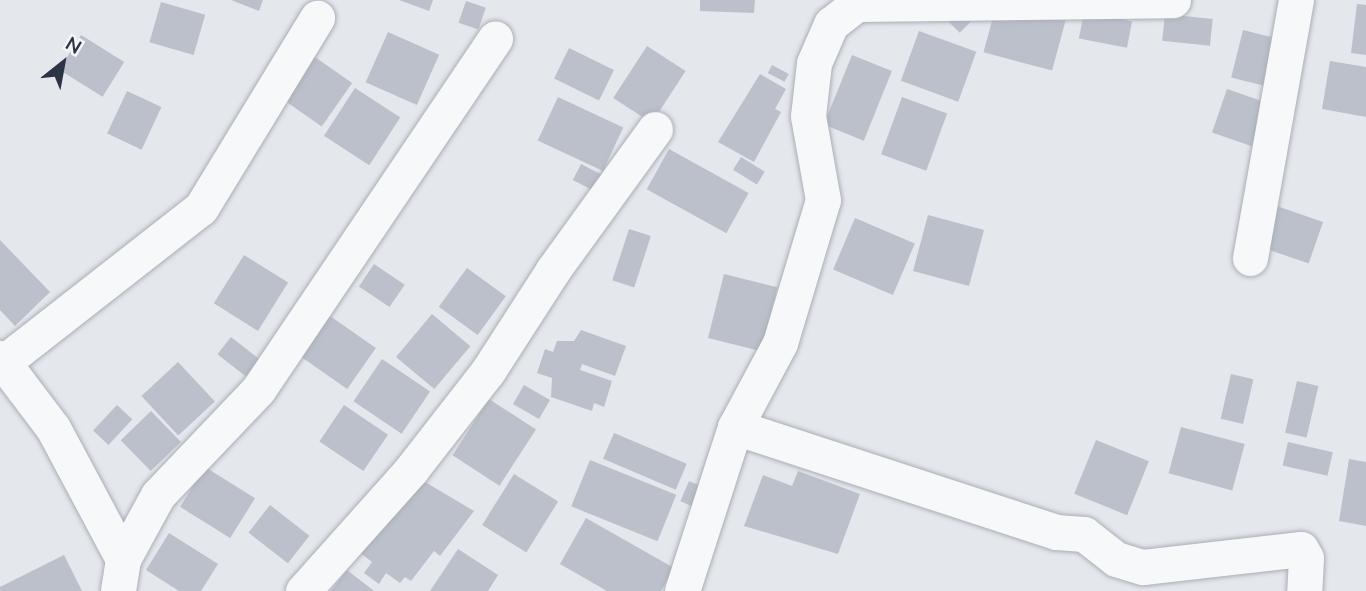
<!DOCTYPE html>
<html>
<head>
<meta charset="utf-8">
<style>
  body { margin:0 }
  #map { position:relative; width:1366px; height:591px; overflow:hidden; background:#e4e7ec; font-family:Mulish,sans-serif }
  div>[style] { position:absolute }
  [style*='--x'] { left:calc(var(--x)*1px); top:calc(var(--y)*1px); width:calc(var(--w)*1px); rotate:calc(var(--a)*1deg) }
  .building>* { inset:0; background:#bbc0ca; transform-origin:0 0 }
  .roads { filter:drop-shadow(0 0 2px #a9aeb7) drop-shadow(0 0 2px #a9aeb7) }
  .minor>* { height:35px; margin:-17.5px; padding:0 17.5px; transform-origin:17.5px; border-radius:17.5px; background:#f7f8fa }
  span { translate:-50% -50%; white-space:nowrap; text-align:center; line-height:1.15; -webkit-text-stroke:7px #f4f6f9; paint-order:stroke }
  .north { position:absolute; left:28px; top:28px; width:70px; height:70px; -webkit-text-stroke:5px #f4f6f9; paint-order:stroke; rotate:31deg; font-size:19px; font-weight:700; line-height:28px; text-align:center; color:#2b3445 }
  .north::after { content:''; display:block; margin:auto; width:24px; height:32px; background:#2b3445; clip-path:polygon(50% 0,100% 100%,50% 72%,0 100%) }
</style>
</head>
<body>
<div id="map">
  <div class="building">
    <i style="clip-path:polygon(231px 0,263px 0,259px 11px)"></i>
    <i style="clip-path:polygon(399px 0,433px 0,429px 11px)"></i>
    <i style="clip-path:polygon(700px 0,755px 0,754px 13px,700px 11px)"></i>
    <i style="left:466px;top:1px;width:21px;height:23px;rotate:19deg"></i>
    <i style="left:161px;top:2px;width:46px;height:42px;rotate:16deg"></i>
    <i style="left:997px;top:2px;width:71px;height:52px;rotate:15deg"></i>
    <i style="clip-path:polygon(1357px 4px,1366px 5px,1366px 55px,1351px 53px)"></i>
    <i style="left:959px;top:8px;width:18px;height:17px;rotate:45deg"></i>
    <i style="left:1084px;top:12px;width:49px;height:27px;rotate:11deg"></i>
    <i style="left:1165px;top:14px;width:48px;height:27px;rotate:6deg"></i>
    <i style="left:1243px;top:30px;width:38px;height:49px;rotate:14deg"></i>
    <i style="left:919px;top:31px;width:61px;height:53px;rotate:20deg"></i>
    <i style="left:388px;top:32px;width:56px;height:55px;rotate:24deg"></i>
    <i style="left:81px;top:35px;width:51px;height:41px;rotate:32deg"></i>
    <i style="left:647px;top:46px;width:46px;height:62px;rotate:33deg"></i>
    <i style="left:569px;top:48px;width:50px;height:34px;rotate:26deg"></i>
    <i style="left:312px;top:55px;width:49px;height:53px;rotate:35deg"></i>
    <i style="left:852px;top:55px;width:43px;height:75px;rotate:22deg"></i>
    <i style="clip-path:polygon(1330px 61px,1366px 67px,1366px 117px,1322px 109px)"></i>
    <i style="left:772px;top:65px;width:19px;height:9px;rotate:28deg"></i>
    <i style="clip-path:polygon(760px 74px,786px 89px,775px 109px,781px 112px,754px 162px,718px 142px)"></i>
    <i style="left:355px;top:88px;width:54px;height:57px;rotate:33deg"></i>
    <i style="left:1227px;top:89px;width:42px;height:46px;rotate:19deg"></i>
    <i style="left:127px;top:91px;width:38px;height:47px;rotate:25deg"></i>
    <i style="left:558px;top:97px;width:72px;height:48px;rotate:25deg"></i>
    <i style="left:902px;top:97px;width:48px;height:61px;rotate:20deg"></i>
    <i style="left:669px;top:149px;width:91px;height:46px;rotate:29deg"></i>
    <i style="left:741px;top:157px;width:28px;height:15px;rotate:32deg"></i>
    <i style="left:581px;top:164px;width:29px;height:18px;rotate:27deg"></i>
    <i style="left:1271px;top:204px;width:55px;height:44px;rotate:19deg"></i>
    <i style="left:928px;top:215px;width:58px;height:58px;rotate:15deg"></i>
    <i style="left:855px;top:218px;width:65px;height:56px;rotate:23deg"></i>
    <i style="left:629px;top:229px;width:23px;height:54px;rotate:18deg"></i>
    <i style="clip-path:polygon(0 240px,50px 292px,15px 326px,0 310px)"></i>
    <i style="left:244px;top:255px;width:52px;height:57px;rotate:32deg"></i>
    <i style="left:374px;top:264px;width:37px;height:27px;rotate:34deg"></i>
    <i style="left:467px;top:268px;width:48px;height:48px;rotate:36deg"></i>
    <i style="left:724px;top:274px;width:55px;height:66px;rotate:14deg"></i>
    <i style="left:432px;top:314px;width:50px;height:56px;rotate:40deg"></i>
    <i style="left:330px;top:316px;width:56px;height:50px;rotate:35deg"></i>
    <i style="clip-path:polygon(581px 330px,626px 346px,615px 376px,582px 364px,580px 370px,612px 381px,604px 407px,594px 403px,592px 411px,551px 397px,552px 378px,537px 373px,545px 349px,553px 352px,557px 341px,574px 341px)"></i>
    <i style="left:231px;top:337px;width:36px;height:22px;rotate:38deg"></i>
    <i style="left:382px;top:359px;width:58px;height:51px;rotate:34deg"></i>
    <i style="left:178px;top:362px;width:54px;height:50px;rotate:47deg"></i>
    <i style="left:1231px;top:374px;width:23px;height:46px;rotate:13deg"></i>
    <i style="left:1297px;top:381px;width:22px;height:53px;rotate:13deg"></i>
    <i style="left:524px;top:385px;width:30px;height:22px;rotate:30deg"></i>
    <i style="left:489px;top:399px;width:56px;height:67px;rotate:33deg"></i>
    <i style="left:117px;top:405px;width:21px;height:35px;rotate:43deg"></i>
    <i style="left:344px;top:405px;width:53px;height:44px;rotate:34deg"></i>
    <i style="left:151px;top:411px;width:43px;height:42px;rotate:46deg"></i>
    <i style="left:1181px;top:427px;width:66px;height:48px;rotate:15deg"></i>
    <i style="left:614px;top:433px;width:79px;height:28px;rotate:23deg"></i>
    <i style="left:1096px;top:440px;width:57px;height:58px;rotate:22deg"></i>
    <i style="left:1288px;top:442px;width:46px;height:24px;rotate:13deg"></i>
    <i style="clip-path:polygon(1349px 459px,1366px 462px,1366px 526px,1339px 521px)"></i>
    <i style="left:590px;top:460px;width:93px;height:50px;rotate:22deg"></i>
    <i style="left:205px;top:467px;width:59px;height:47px;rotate:32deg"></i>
    <i style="clip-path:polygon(798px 471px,860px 494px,838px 554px,744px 526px,763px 475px,792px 486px)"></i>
    <i style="left:514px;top:474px;width:52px;height:60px;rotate:32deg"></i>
    <i style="clip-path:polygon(420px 479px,474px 511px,440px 556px,434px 551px,411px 581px,405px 577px,400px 583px,386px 573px,379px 584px,364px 573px,372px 562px,359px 552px)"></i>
    <i style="left:689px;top:481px;width:25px;height:22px;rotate:23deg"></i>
    <i style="left:270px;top:505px;width:50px;height:35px;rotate:38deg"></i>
    <i style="clip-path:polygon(586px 518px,674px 568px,661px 591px,607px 591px,560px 564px)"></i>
    <i style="clip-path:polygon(169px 533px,218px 564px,201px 591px,179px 591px,146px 570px)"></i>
    <i style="clip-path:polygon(458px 549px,498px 575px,488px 591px,430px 591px)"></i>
    <i style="clip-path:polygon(64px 555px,82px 591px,0 591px,0 587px)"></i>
    <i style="clip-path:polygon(347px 570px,374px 591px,331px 591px)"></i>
  </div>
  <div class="roads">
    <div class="minor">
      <i style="--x:1250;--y:258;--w:262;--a:-79.9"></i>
      <i style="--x:0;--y:358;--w:88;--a:52.9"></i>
      <i style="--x:53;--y:428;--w:149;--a:61.9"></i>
      <i style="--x:123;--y:559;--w:32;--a:99"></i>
      <i style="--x:0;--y:365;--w:255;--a:-38"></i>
      <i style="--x:201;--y:208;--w:223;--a:-58.6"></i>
      <i style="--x:735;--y:427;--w:338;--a:18.1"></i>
      <i style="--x:1056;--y:532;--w:28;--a:4"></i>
      <i style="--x:1084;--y:534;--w:41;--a:38"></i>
      <i style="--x:1116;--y:559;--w:28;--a:17"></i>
      <i style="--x:1143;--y:567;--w:159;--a:-6.5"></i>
      <i style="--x:1301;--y:549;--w:10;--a:61"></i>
      <i style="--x:1306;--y:558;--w:33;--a:93"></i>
      <i style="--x:123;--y:559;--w:73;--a:-61.3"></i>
      <i style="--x:158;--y:495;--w:145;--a:-46.4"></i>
      <i style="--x:258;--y:390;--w:424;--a:-56"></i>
      <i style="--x:303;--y:591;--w:162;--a:-48.2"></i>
      <i style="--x:411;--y:470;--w:125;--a:-52.1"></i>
      <i style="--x:488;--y:371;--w:120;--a:-57.2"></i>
      <i style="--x:553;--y:270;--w:174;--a:-54.1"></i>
      <i style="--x:682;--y:591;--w:172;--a:-72.1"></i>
      <i style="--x:735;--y:427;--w:95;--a:-61.8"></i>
      <i style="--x:780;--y:343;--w:149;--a:-73.3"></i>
      <i style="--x:823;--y:200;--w:85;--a:-100.1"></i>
      <i style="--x:808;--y:116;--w:53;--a:-83.5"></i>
      <i style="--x:814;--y:63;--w:43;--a:-66.4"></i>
      <i style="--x:831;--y:24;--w:33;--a:-38"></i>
      <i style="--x:857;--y:4;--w:316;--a:-0.7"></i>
    </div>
  </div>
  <div class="north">N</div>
</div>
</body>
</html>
